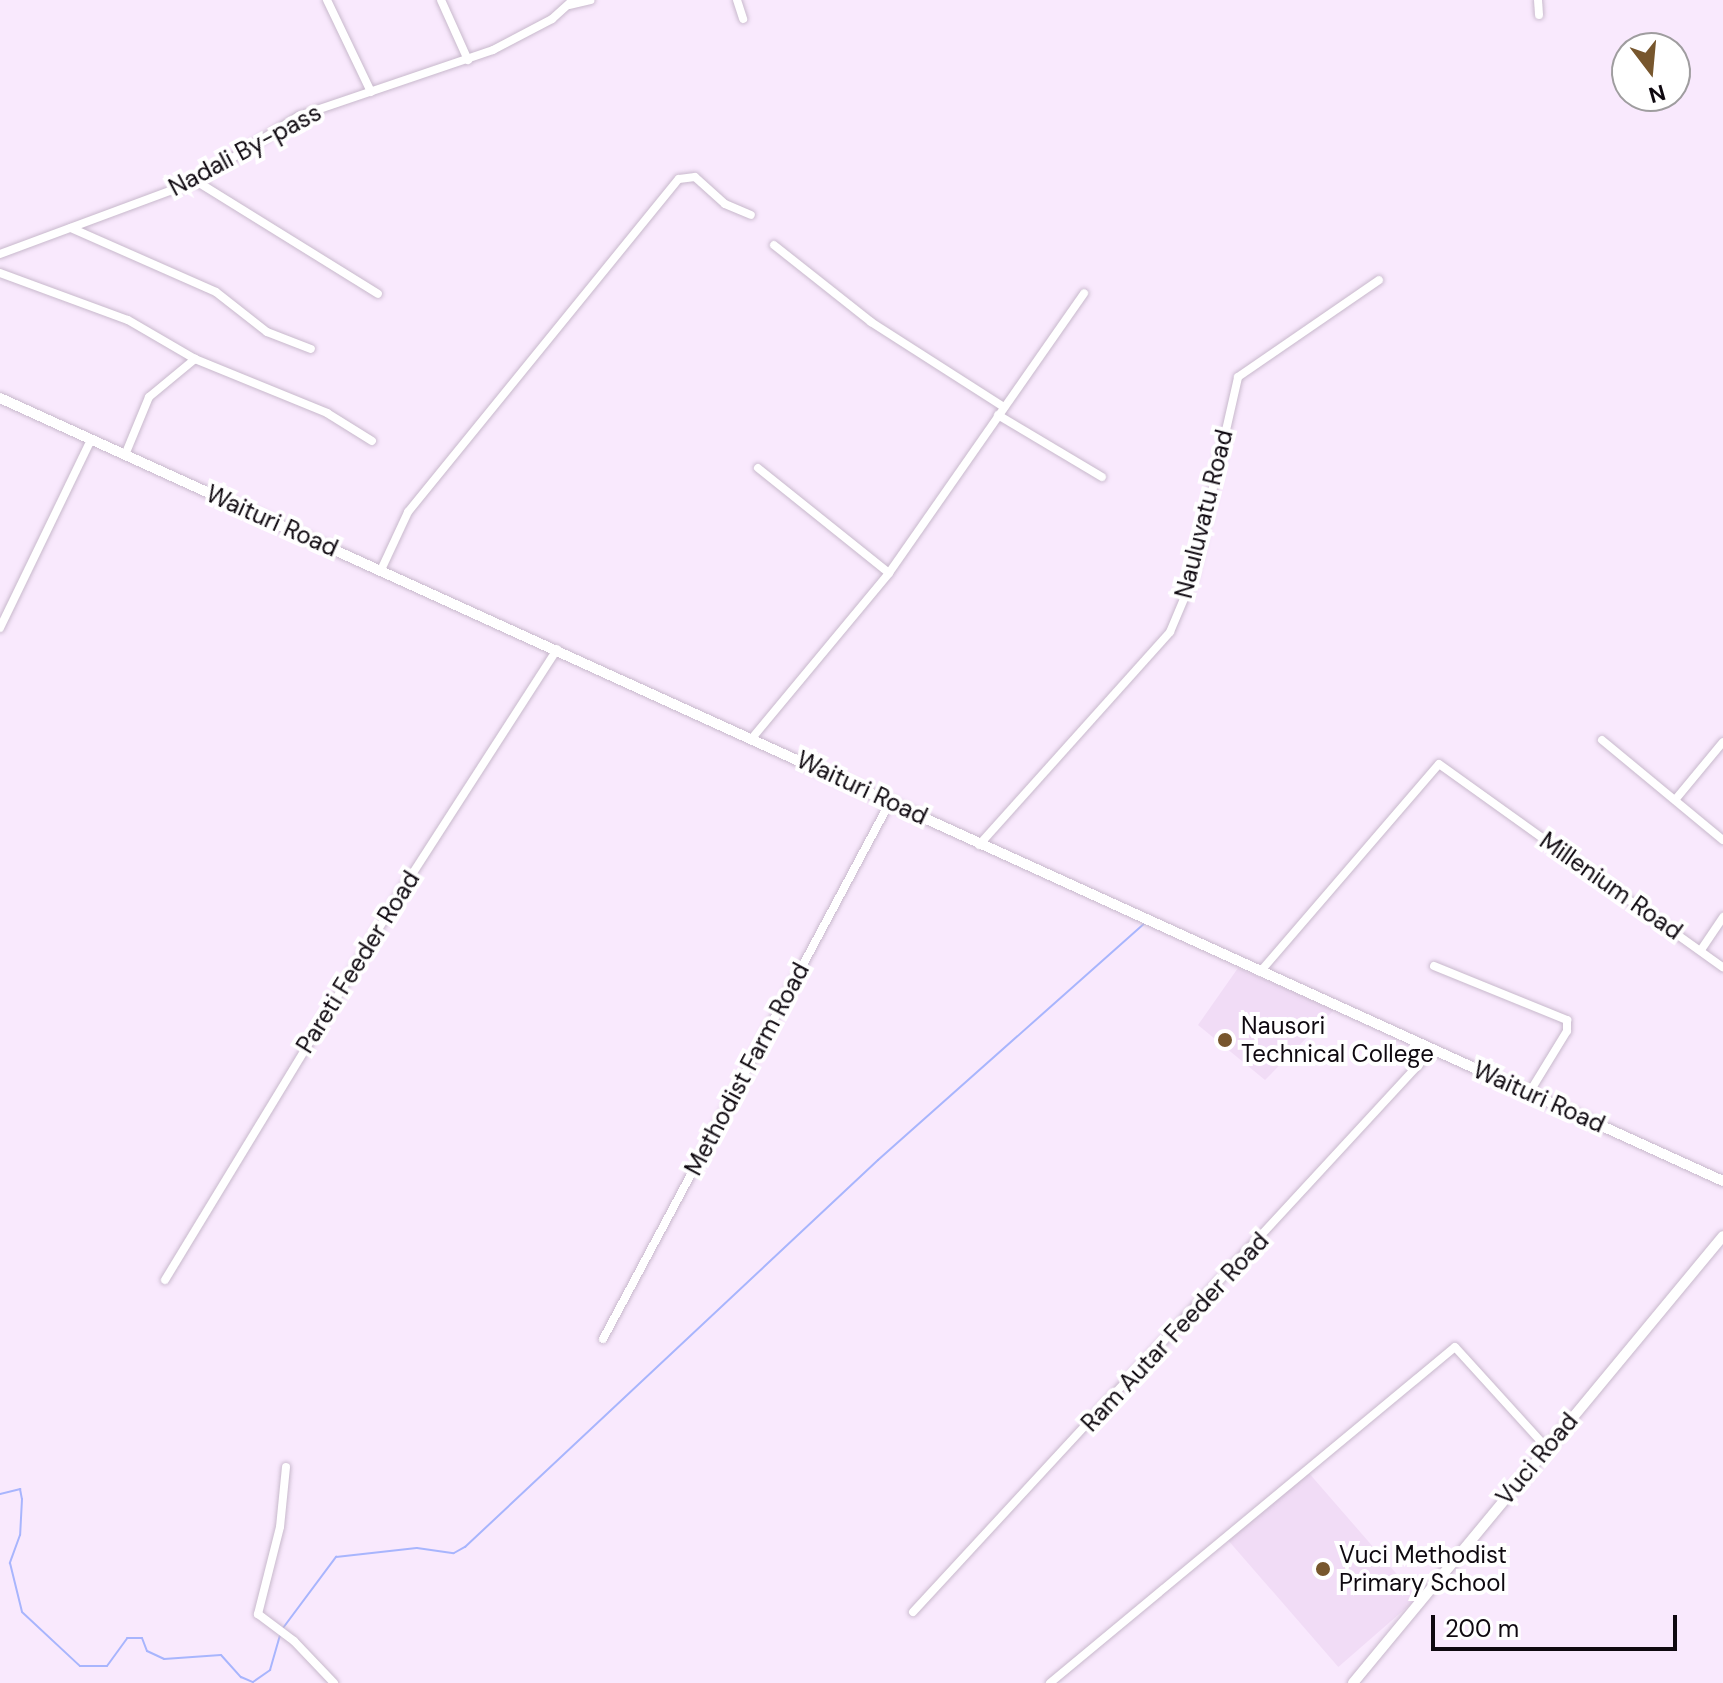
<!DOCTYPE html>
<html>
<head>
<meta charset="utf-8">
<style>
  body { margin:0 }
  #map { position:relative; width:1723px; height:1683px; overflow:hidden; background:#f9e9fd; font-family:"DM Sans",sans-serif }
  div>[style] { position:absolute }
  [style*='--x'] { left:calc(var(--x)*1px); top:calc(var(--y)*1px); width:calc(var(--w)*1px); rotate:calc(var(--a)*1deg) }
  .built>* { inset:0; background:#f1dcf6; transform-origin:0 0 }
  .stream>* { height:2px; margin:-1px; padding:0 1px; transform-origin:1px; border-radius:1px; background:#a8b5fd }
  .roads { filter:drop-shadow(0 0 2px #c8b9cc) drop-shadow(0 0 2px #c8b9cc) }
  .minor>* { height:8px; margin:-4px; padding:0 4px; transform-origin:4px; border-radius:4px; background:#fff }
  .major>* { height:10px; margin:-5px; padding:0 5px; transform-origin:5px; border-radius:5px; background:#fff }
  .dots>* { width:22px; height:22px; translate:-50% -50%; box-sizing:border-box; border:4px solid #fff; border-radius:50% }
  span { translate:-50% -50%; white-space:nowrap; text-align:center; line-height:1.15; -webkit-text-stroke:8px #fff; paint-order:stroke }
  .street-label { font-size:24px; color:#0f0910 }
  .poi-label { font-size:24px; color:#0f0910 }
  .left { translate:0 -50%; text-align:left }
  .north { position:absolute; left:1611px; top:32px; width:80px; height:80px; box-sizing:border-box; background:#fff; border:2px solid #9f9d9f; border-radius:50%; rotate:164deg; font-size:22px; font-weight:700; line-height:32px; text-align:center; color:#0f0910 }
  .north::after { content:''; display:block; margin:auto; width:28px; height:36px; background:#77562d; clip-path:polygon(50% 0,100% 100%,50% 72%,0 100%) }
  .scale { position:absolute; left:1431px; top:1615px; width:246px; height:36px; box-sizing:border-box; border:4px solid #0f0910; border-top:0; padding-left:10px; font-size:24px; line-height:28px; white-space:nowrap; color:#0f0910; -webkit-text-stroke:6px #fff; paint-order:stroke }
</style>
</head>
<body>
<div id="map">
  <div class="built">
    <i style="clip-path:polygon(1238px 968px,1334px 1010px,1265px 1080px,1198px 1025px)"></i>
    <i style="left:1308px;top:1472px;width:167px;height:105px;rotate:49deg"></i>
  </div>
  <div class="stream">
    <i style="--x:0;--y:1494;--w:21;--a:-14"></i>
    <i style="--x:20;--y:1489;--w:10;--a:79"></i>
    <i style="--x:22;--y:1499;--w:36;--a:93"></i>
    <i style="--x:20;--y:1535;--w:30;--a:110"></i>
    <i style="--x:10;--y:1563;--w:50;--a:76.2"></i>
    <i style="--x:22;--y:1612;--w:79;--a:43"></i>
    <i style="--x:80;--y:1666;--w:27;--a:0"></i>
    <i style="--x:107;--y:1666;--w:34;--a:-54"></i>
    <i style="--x:127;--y:1638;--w:15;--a:0"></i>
    <i style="--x:142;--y:1638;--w:14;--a:69"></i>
    <i style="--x:147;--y:1651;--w:19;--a:25"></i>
    <i style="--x:164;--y:1659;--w:57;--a:-4"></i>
    <i style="--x:221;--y:1655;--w:30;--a:48"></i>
    <i style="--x:241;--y:1677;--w:13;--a:23"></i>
    <i style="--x:253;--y:1682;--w:21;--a:-35"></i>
    <i style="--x:270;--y:1670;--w:37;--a:-74"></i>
    <i style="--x:283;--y:1628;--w:89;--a:-53.3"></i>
    <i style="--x:336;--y:1557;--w:81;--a:-6.3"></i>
    <i style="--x:417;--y:1548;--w:37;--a:8"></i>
    <i style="--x:454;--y:1553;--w:13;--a:-29"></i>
    <i style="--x:465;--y:1547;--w:566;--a:-43.14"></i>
    <i style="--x:878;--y:1160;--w:358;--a:-41.6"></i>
  </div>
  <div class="roads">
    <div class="minor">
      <i style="--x:327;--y:0;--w:102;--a:64.4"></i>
      <i style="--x:441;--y:0;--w:66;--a:65.8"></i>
      <i style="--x:737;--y:0;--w:20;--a:72"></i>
      <i style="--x:1538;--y:0;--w:15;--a:86"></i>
      <i style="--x:569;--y:5;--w:22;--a:-13"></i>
      <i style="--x:196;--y:181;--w:214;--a:31.8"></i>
      <i style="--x:71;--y:228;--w:158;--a:23.8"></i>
      <i style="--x:216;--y:292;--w:65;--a:38.1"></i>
      <i style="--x:267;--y:332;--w:47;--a:21.1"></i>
      <i style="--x:774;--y:245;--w:124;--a:38.4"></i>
      <i style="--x:871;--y:322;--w:158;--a:32.6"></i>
      <i style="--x:0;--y:254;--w:209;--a:-20.4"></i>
      <i style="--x:196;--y:181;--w:122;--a:-32.3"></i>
      <i style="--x:299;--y:116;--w:205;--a:-18.8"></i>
      <i style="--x:493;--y:50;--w:67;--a:-27.7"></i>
      <i style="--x:552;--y:19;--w:28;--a:-42"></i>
      <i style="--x:0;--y:273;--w:136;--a:20.2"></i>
      <i style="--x:128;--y:320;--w:78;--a:30.2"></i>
      <i style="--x:195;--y:359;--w:143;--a:22.2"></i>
      <i style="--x:327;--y:413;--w:53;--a:31.9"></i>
      <i style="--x:998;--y:415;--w:121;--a:30.8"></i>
      <i style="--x:125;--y:455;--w:63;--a:-67.5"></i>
      <i style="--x:149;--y:397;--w:60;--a:-39.6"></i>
      <i style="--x:758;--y:468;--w:168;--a:38.7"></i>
      <i style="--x:381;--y:570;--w:64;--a:-65"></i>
      <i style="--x:408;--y:512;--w:429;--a:-50.9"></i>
      <i style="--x:679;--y:179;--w:16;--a:-7"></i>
      <i style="--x:695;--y:177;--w:40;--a:42"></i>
      <i style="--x:725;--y:204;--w:28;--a:23"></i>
      <i style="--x:0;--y:628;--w:209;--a:-64.2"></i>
      <i style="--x:753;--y:737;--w:213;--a:-50.3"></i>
      <i style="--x:889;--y:573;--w:341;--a:-55.1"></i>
      <i style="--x:1602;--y:740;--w:157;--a:39.6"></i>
      <i style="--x:1675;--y:800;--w:75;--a:-50.4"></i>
      <i style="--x:979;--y:845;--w:286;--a:-48.1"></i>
      <i style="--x:1170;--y:632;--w:56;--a:-67.1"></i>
      <i style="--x:1192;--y:580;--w:208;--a:-77.2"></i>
      <i style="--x:1238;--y:377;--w:171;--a:-34.5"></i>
      <i style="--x:1701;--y:950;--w:40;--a:-56"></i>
      <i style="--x:1434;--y:966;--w:144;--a:22.1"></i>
      <i style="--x:1567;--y:1020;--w:11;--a:90"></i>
      <i style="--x:1567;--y:1031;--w:73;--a:121.5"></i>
      <i style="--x:1260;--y:972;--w:274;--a:-49.3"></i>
      <i style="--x:1439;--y:764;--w:349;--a:35.6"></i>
      <i style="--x:165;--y:1280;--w:453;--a:-58.7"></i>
      <i style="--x:400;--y:893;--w:290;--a:-57.2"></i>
      <i style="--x:603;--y:1339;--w:611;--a:-61.88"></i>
      <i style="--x:286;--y:1467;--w:60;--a:95.7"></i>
      <i style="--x:280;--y:1527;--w:90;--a:104.2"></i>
      <i style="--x:258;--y:1614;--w:45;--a:36.9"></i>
      <i style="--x:294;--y:1641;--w:58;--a:46.4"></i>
      <i style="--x:913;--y:1612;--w:766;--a:-47.27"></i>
      <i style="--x:1050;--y:1683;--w:526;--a:-39.68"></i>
      <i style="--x:1455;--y:1347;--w:137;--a:47.7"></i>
    </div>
    <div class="major">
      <i style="--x:0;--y:398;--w:1893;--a:24.44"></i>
      <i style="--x:1353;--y:1683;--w:580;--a:-50.38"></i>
    </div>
  </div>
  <div class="dots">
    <i style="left:1225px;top:1040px;background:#77562d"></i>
    <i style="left:1323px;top:1569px;background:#77562d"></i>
  </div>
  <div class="street-label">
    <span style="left:245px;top:150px;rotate:-28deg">Nadali By-pass</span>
    <span style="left:1204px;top:514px;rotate:-76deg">Nauluvatu Road</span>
    <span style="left:272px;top:521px;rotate:24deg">Waituri Road</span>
    <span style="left:862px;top:788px;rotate:25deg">Waituri Road</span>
    <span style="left:1611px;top:886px;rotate:35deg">Millenium Road</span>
    <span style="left:358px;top:962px;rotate:-58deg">Pareti Feeder Road</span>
    <span style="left:747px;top:1069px;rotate:-62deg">Methodist Farm Road</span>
    <span style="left:1539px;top:1097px;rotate:24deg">Waituri Road</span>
    <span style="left:1175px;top:1332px;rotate:-47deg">Ram Autar Feeder Road</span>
    <span style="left:1537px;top:1459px;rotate:-50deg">Vuci Road</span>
  </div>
  <div class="poi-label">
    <span class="left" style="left:1241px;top:1040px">Nausori<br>Technical College</span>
    <span class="left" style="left:1339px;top:1569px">Vuci Methodist<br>Primary School</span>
  </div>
  <div class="north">N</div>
  <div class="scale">200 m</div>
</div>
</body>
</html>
